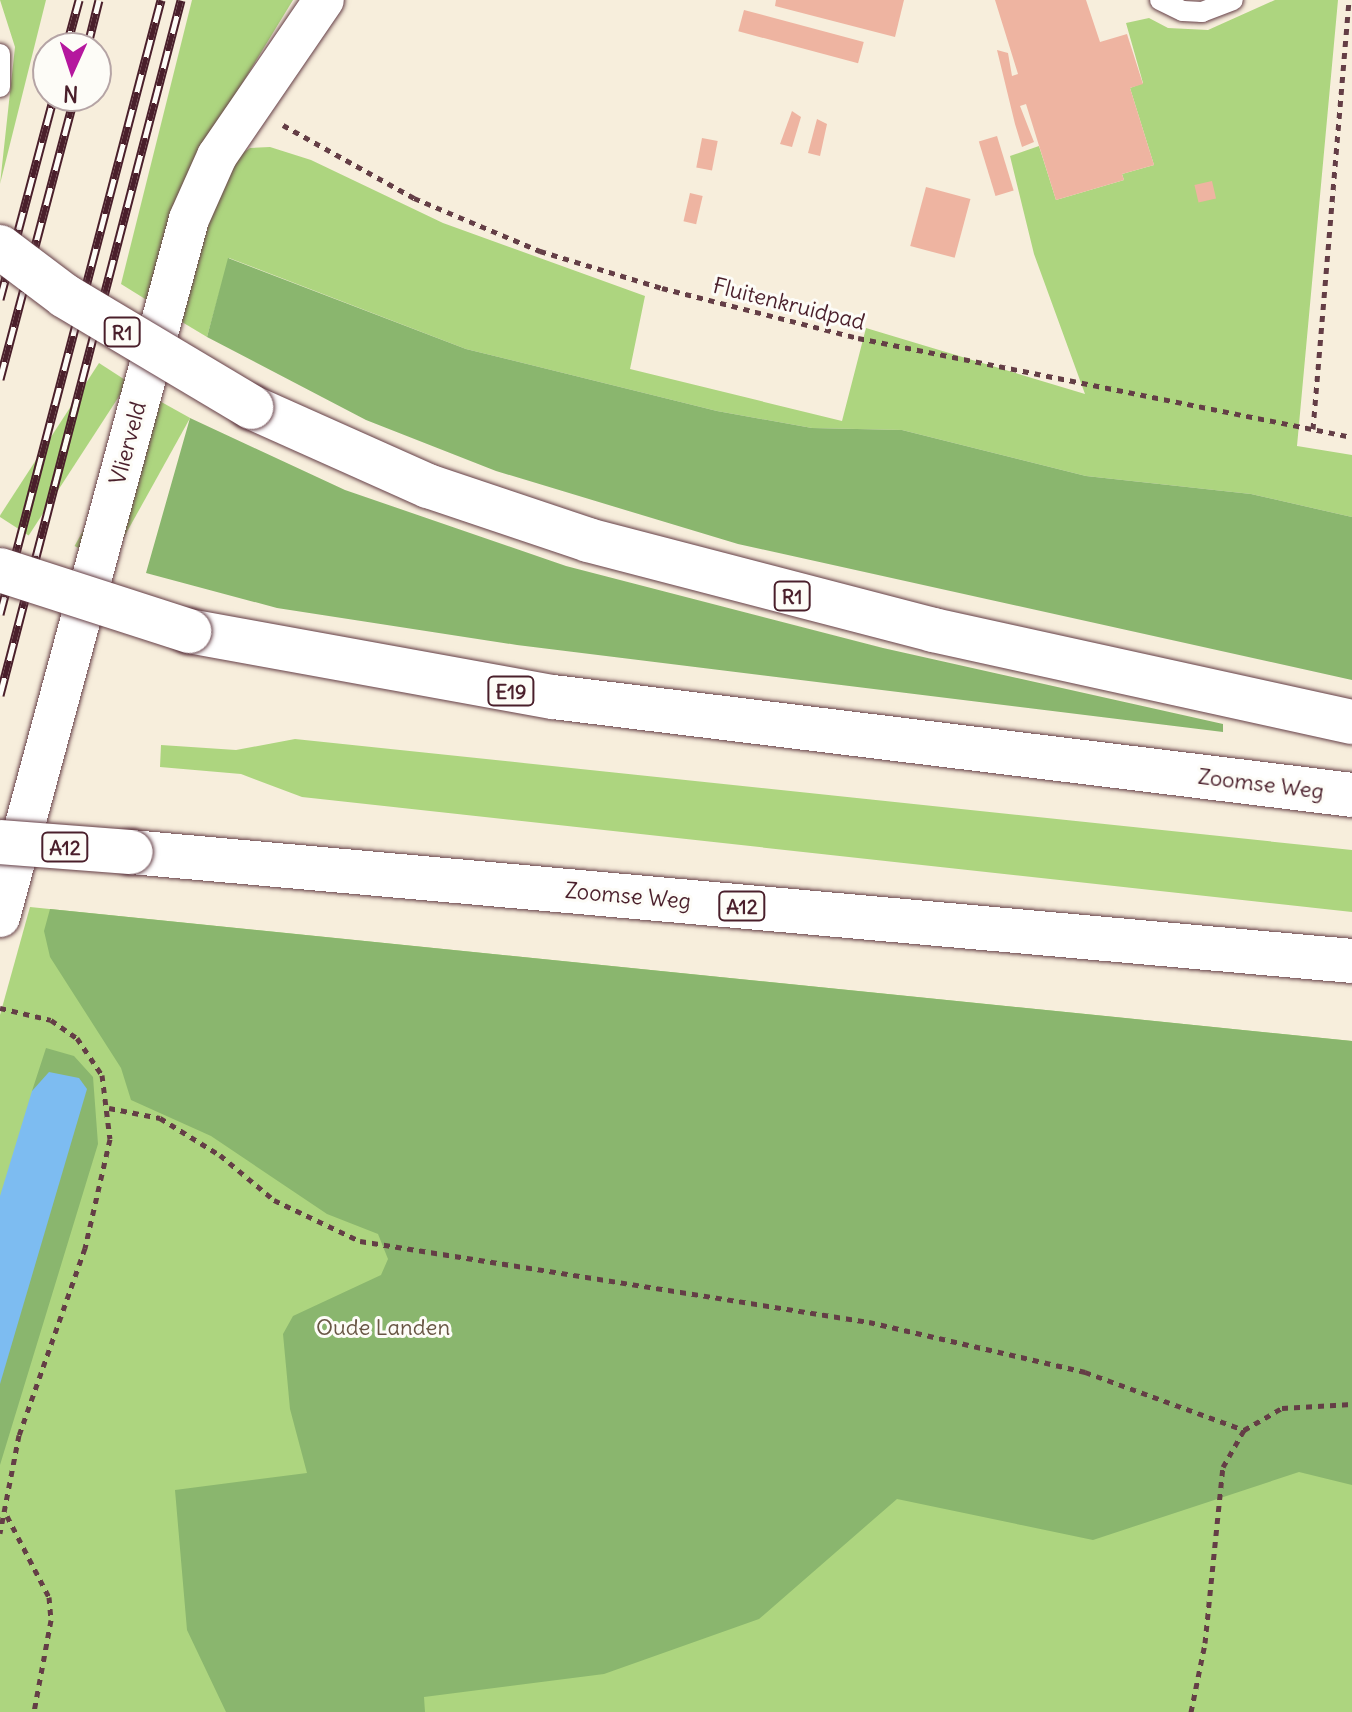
<!DOCTYPE html>
<html>
<head>
<meta charset="utf-8">
<style>
  body { margin:0 }
  #map { position:relative; width:1352px; height:1712px; overflow:hidden; background:#f7eedc; font-family:Delius,sans-serif }
  div>[style] { position:absolute }
  [style*='--x'] { left:calc(var(--x)*1px); top:calc(var(--y)*1px); width:calc(var(--w)*1px); rotate:calc(var(--a)*1deg) }
  .green>* { inset:0; background:#add57f; transform-origin:0 0 }
  .forest>* { inset:0; background:#8ab66e }
  .water>* { inset:0; background:#7dbcf1 }
  .building>* { inset:0; background:#eeb4a1; transform-origin:0 0 }
  .path>* { height:5px; margin-top:-2.5px; transform-origin:0; background:repeating-linear-gradient(90deg,#643e46 0 6px,transparent 0 12px) }
  .roads { filter:drop-shadow(0 0 2px #643e46) drop-shadow(0 0 2px #643e46) }
  .service>* { height:20px; margin:-10px; padding:0 10px; transform-origin:10px; border-radius:10px; background:#fff }
  .minor>* { height:40px; margin:-20px; padding:0 20px; transform-origin:20px; border-radius:20px; background:#fff }
  .motorway>* { height:44px; margin:-22px; padding:0 22px; transform-origin:22px; border-radius:22px; background:#fff }
  .rail>* { height:9px; margin-top:-4.5px; transform-origin:0; background:repeating-linear-gradient(90deg,#fdfcf7 0 18px,#4a1f2b 0 36px); box-sizing:border-box; border-block:2px solid #4a1f2b }
  .bridges { filter:drop-shadow(0 0 2px #643e46) drop-shadow(0 0 2px #643e46) }
  .motorway-bridge>* { height:44px; margin:-22px; padding:0 22px; transform-origin:22px; border-radius:22px; background:#fff }
  span { translate:-50% -50%; white-space:nowrap; text-align:center; line-height:1.15; -webkit-text-stroke:6px #fdfcf7; paint-order:stroke }
  .shield-label span { padding:2px 6px; background:#fdfcf7; border:2px solid; border-radius:6px; -webkit-text-stroke-width:0 }
  .shield-label { font-size:20px; color:#4a1f2b; font-weight:700 }
  .street-label { font-size:22px; color:#4a1f2b }
  .park-label { font-size:22px; color:#685644 }
  .north { position:absolute; left:32px; top:32px; width:80px; height:80px; box-sizing:border-box; background:#fdfcf7; border:2px solid #b5a4a5; border-radius:50%; rotate:183deg; font-size:22px; font-weight:700; line-height:32px; text-align:center; color:#4a1f2b }
  .north::after { content:''; display:block; margin:auto; width:28px; height:36px; background:#b5179e; clip-path:polygon(50% 0,100% 100%,50% 72%,0 100%) }
</style>
</head>
<body>
<div id="map">
  <div class="green">
    <i style="clip-path:polygon(0 0,46px 0,0 184px,15px 47px)"></i>
    <i style="clip-path:polygon(192px 0,293px 0,209px 138px,150px 302px,121px 284px)"></i>
    <i style="clip-path:polygon(1275px 0,1338px 0,1297px 446px,1352px 455px,1352px 517px,1251px 494px,1086px 476px,902px 430px,812px 428px,717px 411px,466px 349px,229px 258px,207px 337px,177px 319px,227px 164px,250px 148px,270px 147px,311px 160px,443px 223px,645px 296px,630px 369px,842px 421px,866px 328px,1085px 394px,1034px 254px,1010px 156px,1039px 146px,1056px 200px,1124px 180px,1122px 174px,1154px 165px,1130px 88px,1143px 83px,1126px 23px,1149px 18px,1168px 28px,1208px 30px)"></i>
    <i style="left:99px;top:363px;width:35px;height:183px;rotate:33deg"></i>
    <i style="left:156px;top:399px;width:39px;height:168px;rotate:29deg"></i>
    <i style="clip-path:polygon(295px 739px,1352px 850px,1352px 912px,302px 797px,241px 774px,160px 767px,161px 745px,236px 750px)"></i>
    <i style="clip-path:polygon(30px 907px,1352px 1041px,1352px 1712px,0 1712px,0 1015px)"></i>
  </div>
  <div class="forest">
    <i style="clip-path:polygon(228px 258px,466px 349px,717px 411px,812px 428px,902px 430px,1086px 476px,1251px 494px,1352px 517px,1352px 680px,738px 544px,496px 471px,366px 420px,207px 337px)"></i>
    <i style="clip-path:polygon(190px 418px,345px 490px,566px 566px,883px 648px,1223px 724px,1223px 732px,517px 645px,277px 608px,146px 573px)"></i>
    <i style="clip-path:polygon(50px 909px,1352px 1041px,1352px 1485px,1299px 1472px,1093px 1540px,897px 1499px,759px 1619px,604px 1674px,424px 1697px,425px 1712px,226px 1712px,187px 1630px,175px 1490px,307px 1473px,290px 1409px,283px 1334px,293px 1316px,381px 1275px,388px 1259px,378px 1234px,327px 1214px,211px 1136px,131px 1100px,121px 1068px,50px 957px,44px 931px)"></i>
    <i style="clip-path:polygon(46px 1048px,74px 1056px,93px 1077px,98px 1144px,0 1465px,0 1294px,51px 1126px,32px 1091px)"></i>
  </div>
  <div class="water">
    <i style="clip-path:polygon(49px 1072px,79px 1078px,87px 1089px,0 1384px,0 1196px,32px 1091px)"></i>
  </div>
  <div class="building">
    <i style="clip-path:polygon(776px 0,904px 0,895px 37px,775px 6px)"></i>
    <i style="clip-path:polygon(995px 0,1086px 0,1100px 42px,1127px 34px,1143px 84px,1130px 88px,1154px 165px,1122px 174px,1124px 180px,1056px 200px,1026px 104px,1020px 106px,1034px 142px,1022px 147px,1015px 124px,997px 50px,1008px 53px,1012px 76px,1018px 74px)"></i>
    <i style="left:744px;top:10px;width:124px;height:22px;rotate:15deg"></i>
    <i style="clip-path:polygon(792px 111px,801px 117px,792px 147px,780px 144px)"></i>
    <i style="clip-path:polygon(817px 119px,827px 124px,820px 156px,808px 153px)"></i>
    <i style="left:997px;top:136px;width:57px;height:19px;rotate:73deg"></i>
    <i style="left:702px;top:138px;width:16px;height:30px;rotate:11deg"></i>
    <i style="left:1212px;top:181px;width:18px;height:18px;rotate:77deg"></i>
    <i style="left:926px;top:187px;width:46px;height:61px;rotate:15deg"></i>
    <i style="left:690px;top:193px;width:13px;height:29px;rotate:13deg"></i>
  </div>
  <div class="path">
    <i style="--x:283;--y:125;--w:150;--a:29.1"></i>
    <i style="--x:414;--y:198;--w:137;--a:22.8"></i>
    <i style="--x:540;--y:251;--w:127;--a:16.9"></i>
    <i style="--x:662;--y:288;--w:202;--a:14.3"></i>
    <i style="--x:858;--y:338;--w:504;--a:11.33"></i>
    <i style="--x:1313;--y:429;--w:431;--a:-85.2"></i>
    <i style="--x:0;--y:1008;--w:52;--a:13.2"></i>
    <i style="--x:51;--y:1020;--w:32;--a:35"></i>
    <i style="--x:77;--y:1038;--w:45;--a:56"></i>
    <i style="--x:102;--y:1075;--w:64;--a:82.9"></i>
    <i style="--x:110;--y:1139;--w:112;--a:102.9"></i>
    <i style="--x:85;--y:1248;--w:198;--a:109.4"></i>
    <i style="--x:19;--y:1435;--w:100;--a:101"></i>
    <i style="--x:109;--y:1108;--w:52;--a:11.1"></i>
    <i style="--x:160;--y:1118;--w:70;--a:31.7"></i>
    <i style="--x:220;--y:1155;--w:70;--a:39.8"></i>
    <i style="--x:274;--y:1200;--w:95;--a:25.5"></i>
    <i style="--x:360;--y:1241;--w:515;--a:9.04"></i>
    <i style="--x:869;--y:1322;--w:222;--a:13"></i>
    <i style="--x:1085;--y:1372;--w:169;--a:20"></i>
    <i style="--x:7;--y:1516;--w:91;--a:62.6"></i>
    <i style="--x:49;--y:1597;--w:23;--a:85"></i>
    <i style="--x:51;--y:1620;--w:94;--a:100.5"></i>
    <i style="--x:1191;--y:1712;--w:70;--a:-78.5"></i>
    <i style="--x:1205;--y:1643;--w:177;--a:-84.2"></i>
    <i style="--x:1223;--y:1467;--w:43;--a:-60.4"></i>
    <i style="--x:1244;--y:1430;--w:44;--a:-30.1"></i>
    <i style="--x:1282;--y:1408;--w:70;--a:-3.3"></i>
  </div>
  <div class="roads">
    <div class="service">
      <i style="--x:1160;--y:0;--w:25;--a:26"></i>
      <i style="--x:1183;--y:11;--w:19;--a:3"></i>
      <i style="--x:1202;--y:12;--w:33;--a:-21"></i>
      <i style="--x:0;--y:54;--w:33;--a:90"></i>
    </div>
    <div class="minor">
      <i style="--x:0;--y:917;--w:723;--a:-74.85"></i>
      <i style="--x:189;--y:219;--w:69;--a:-66"></i>
      <i style="--x:217;--y:156;--w:189;--a:-55.6"></i>
    </div>
    <div class="motorway">
      <i style="--x:251;--y:407;--w:194;--a:24.1"></i>
      <i style="--x:428;--y:486;--w:169;--a:18.6"></i>
      <i style="--x:588;--y:540;--w:357;--a:14.6"></i>
      <i style="--x:933;--y:630;--w:429;--a:12.4"></i>
      <i style="--x:189;--y:631;--w:370;--a:10.3"></i>
      <i style="--x:553;--y:697;--w:805;--a:6.99"></i>
      <i style="--x:131;--y:852;--w:1226;--a:5.1"></i>
    </div>
  </div>
  <div class="rail">
    <i style="--x:66;--y:48;--w:50;--a:-74.8"></i>
    <i style="--x:87;--y:48;--w:49;--a:-76"></i>
    <i style="--x:0;--y:299;--w:210;--a:-75.1"></i>
    <i style="--x:0;--y:379;--w:293;--a:-75.2"></i>
    <i style="--x:0;--y:614;--w:635;--a:-75.31"></i>
    <i style="--x:0;--y:695;--w:718;--a:-75.4"></i>
  </div>
  <div class="bridges">
    <div class="motorway-bridge">
      <i style="--x:0;--y:247;--w:81;--a:37"></i>
      <i style="--x:65;--y:296;--w:217;--a:30.8"></i>
      <i style="--x:0;--y:570;--w:199;--a:17.9"></i>
      <i style="--x:0;--y:842;--w:131;--a:4.4"></i>
    </div>
  </div>
  <div class="shield-label">
    <span style="left:122px;top:332px">R1</span>
    <span style="left:792px;top:596px">R1</span>
    <span style="left:511px;top:691px">E19</span>
    <span style="left:65px;top:847px">A12</span>
    <span style="left:742px;top:906px">A12</span>
  </div>
  <div class="street-label">
    <span style="left:789px;top:304px;rotate:14deg">Fluitenkruidpad</span>
    <span style="left:128px;top:443px;rotate:-75deg">Vlierveld</span>
    <span style="left:1261px;top:784px;rotate:7deg">Zoomse Weg</span>
    <span style="left:628px;top:896px;rotate:5deg">Zoomse Weg</span>
  </div>
  <div class="park-label">
    <span style="left:383px;top:1328px">Oude Landen</span>
  </div>
  <div class="north">N</div>
</div>
</body>
</html>
